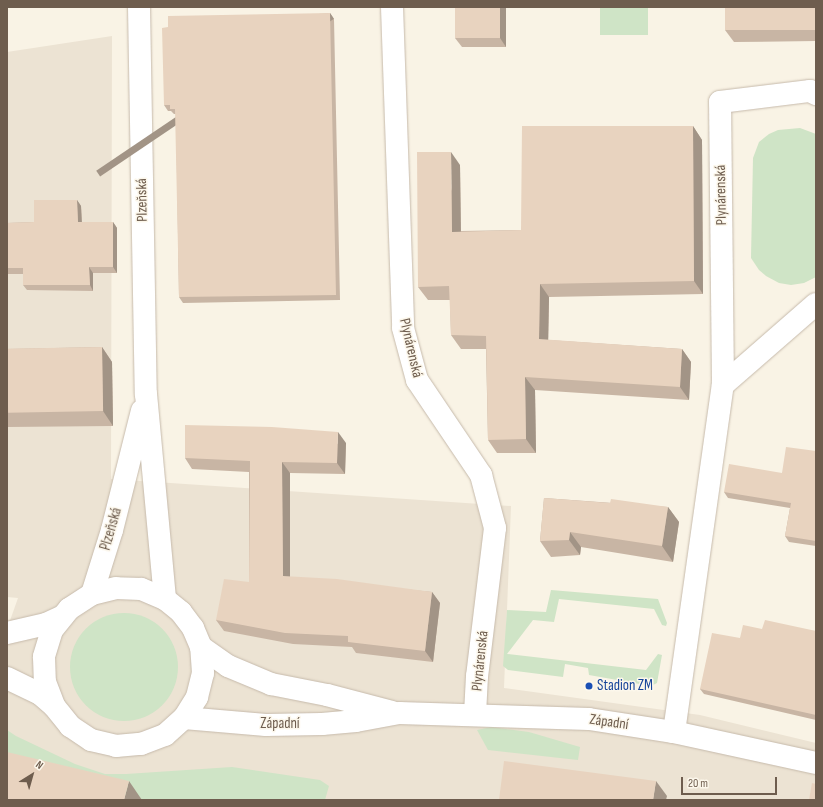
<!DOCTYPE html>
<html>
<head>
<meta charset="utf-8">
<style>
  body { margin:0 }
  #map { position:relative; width:823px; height:807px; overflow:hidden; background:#f9f3e5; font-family:"Sofia Sans Condensed",sans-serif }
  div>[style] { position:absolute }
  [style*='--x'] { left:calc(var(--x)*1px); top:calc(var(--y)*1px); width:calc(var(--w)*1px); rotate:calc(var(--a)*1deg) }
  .residential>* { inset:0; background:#ece3d3 }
  .green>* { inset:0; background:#cfe4c6; transform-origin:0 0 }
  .round { border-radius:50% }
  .roads { filter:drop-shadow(0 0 1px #c6baab) drop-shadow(0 0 1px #c6baab) }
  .minor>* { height:22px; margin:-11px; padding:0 11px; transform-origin:11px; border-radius:11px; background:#fff }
  .wall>* { inset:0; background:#c8b5a4 }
  .shaded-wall>* { inset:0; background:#a29486; transform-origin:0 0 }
  .building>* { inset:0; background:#e8d3bf; transform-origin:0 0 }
  .dots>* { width:11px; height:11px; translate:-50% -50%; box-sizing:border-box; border:2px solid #fcf7eb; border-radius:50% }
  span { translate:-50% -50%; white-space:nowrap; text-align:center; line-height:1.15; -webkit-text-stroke:3px #fcf7eb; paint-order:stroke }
  .street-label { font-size:15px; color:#6e5d4e }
  .transit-label { font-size:15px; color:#164399 }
  .left { translate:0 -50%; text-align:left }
  .frame { position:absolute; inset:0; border:8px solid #6e5d4e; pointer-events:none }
  .north { position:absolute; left:12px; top:755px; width:40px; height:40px; -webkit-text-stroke:3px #fcf7eb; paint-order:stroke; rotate:37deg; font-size:11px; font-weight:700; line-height:16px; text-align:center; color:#6e5d4e }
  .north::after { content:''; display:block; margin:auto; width:14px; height:18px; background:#6e5d4e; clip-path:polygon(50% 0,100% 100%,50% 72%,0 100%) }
  .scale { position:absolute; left:681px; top:777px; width:96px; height:18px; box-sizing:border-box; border:2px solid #6e5d4e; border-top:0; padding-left:5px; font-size:12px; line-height:14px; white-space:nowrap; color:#6e5d4e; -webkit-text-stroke:3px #fcf7eb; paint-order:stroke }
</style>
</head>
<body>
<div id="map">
  <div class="residential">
    <i style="clip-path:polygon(112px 36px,111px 479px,511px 506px,504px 688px,700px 715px,816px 743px,816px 800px,7px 800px,7px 629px,18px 598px,7px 597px,7px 52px)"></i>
  </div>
  <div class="green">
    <i style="left:600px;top:7px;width:48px;height:28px"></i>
    <i style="clip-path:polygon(800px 128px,816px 134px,816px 277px,804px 283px,791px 285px,779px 283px,766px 276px,759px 270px,751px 258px,753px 158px,759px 142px,769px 134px,778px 130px)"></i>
    <i style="clip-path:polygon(551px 590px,658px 599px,667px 623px,666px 626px,662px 625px,654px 609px,559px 599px,554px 622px,533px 620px,507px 654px,646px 670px,658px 654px,662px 655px,657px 683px,651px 686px,589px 675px,588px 668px,565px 664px,563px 677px,508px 670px,503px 666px,507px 610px,546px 612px)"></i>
    <i class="round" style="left:70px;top:613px;width:108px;height:108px"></i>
    <i style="clip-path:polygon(491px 727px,529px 732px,580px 747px,578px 760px,488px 750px,477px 730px)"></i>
    <i style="clip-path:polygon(7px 730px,16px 736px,75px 764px,105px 774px,126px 774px,232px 767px,320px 780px,329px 786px,325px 800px,141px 800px,7px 767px)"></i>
  </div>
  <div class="roads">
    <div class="minor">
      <i style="--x:139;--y:7;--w:387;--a:89"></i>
      <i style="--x:146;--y:394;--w:206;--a:84.7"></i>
      <i style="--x:392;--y:7;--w:321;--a:88"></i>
      <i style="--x:403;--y:328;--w:54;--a:74.9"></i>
      <i style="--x:417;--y:380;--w:115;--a:56"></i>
      <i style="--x:481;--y:475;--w:55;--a:75.2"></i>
      <i style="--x:495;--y:528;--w:149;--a:96.9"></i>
      <i style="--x:477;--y:676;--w:39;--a:93"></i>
      <i style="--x:723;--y:385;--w:123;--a:-41.1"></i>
      <i style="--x:92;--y:594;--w:67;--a:-72.6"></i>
      <i style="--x:112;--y:530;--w:123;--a:-75.9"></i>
      <i style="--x:7;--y:633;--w:40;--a:-13"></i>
      <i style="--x:46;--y:624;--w:19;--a:-25"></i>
      <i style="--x:201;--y:647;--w:33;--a:35"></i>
      <i style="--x:228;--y:666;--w:47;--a:22.7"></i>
      <i style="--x:271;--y:684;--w:57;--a:11.1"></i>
      <i style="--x:327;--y:695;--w:67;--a:14.7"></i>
      <i style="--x:7;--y:678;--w:37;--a:26"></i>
      <i style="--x:40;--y:694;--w:18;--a:41"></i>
      <i style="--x:54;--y:706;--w:26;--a:51"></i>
      <i style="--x:70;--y:726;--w:25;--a:34"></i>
      <i style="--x:91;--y:740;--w:26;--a:13"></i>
      <i style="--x:116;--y:746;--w:25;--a:-5"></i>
      <i style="--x:141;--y:744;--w:26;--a:-21"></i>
      <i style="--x:165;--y:735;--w:25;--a:-42"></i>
      <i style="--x:184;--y:718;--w:25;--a:-58"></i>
      <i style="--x:197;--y:697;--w:25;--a:-76"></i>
      <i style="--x:203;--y:673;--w:26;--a:-94"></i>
      <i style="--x:201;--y:647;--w:21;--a:-113"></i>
      <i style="--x:193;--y:628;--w:20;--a:-127"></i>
      <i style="--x:181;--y:612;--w:21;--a:-141"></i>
      <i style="--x:165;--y:599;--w:26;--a:-157"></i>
      <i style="--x:141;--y:589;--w:25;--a:-178"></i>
      <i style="--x:116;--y:588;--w:25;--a:166"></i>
      <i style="--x:92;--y:594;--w:27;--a:147"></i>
      <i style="--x:69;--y:609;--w:27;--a:129"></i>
      <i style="--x:52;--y:630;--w:28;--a:107"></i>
      <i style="--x:44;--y:657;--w:25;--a:88"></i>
      <i style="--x:45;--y:682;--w:26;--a:69"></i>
      <i style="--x:184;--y:718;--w:82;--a:4.9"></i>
      <i style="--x:266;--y:725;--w:56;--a:-1"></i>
      <i style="--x:322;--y:724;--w:34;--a:-5"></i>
      <i style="--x:356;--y:721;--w:44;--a:-10.5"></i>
      <i style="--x:399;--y:713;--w:190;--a:1.8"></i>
      <i style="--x:589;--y:719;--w:86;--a:8.7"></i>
      <i style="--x:674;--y:732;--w:145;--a:12.3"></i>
      <i style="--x:674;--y:732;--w:350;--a:-82"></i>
      <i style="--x:723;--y:385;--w:283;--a:-90.6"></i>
      <i style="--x:720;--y:102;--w:91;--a:-7"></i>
      <i style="--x:810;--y:91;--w:7;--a:27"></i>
    </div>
  </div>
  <div class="wall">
    <i style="clip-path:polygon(455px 7px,506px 7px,506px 47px,462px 47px,455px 38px)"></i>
    <i style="clip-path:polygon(816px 7px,816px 41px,734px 42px,725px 30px)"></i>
    <i style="clip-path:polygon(330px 13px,334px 19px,340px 300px,183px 303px,179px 297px,176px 114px,174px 114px,171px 111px,168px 111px,164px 105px,168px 27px)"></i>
    <i style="clip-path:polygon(693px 126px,702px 140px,703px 294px,549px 297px,548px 340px,682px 349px,691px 362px,689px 400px,535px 390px,536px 453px,497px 453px,488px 440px,486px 349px,461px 349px,451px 335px,450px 300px,428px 300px,418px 287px,460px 165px,461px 231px,521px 230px)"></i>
    <i style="clip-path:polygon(77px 200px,81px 206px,82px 222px,113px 222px,117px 228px,117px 273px,93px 273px,93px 291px,27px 290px,23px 285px,23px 274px,7px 274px,7px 223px,34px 222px)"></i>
    <i style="clip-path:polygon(102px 347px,112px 362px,113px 426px,7px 427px,7px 349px)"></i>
    <i style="clip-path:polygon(346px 443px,345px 474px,290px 473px,290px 577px,432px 592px,440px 603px,433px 662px,356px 653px,352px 647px,293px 644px,224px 631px,216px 620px,249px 582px,249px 472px,192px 469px,185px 458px)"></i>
    <i style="clip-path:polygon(816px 451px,816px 546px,789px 542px,785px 536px,790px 508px,728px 498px,724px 492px,782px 473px)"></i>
    <i style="clip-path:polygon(544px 498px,668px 507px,679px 522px,673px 562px,581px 547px,580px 555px,551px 557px,540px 541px)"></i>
    <i style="clip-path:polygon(762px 629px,816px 631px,816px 720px,704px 694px,700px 689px,740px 638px)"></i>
  </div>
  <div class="shaded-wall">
    <i style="clip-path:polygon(500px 7px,506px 7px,506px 47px,500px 38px)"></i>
    <i style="left:330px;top:13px;width:7px;height:282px;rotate:56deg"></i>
    <i style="clip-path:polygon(693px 126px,702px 140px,703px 294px,694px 281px)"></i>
    <i style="clip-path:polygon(451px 152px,460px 165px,461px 245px,452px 232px)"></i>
    <i style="clip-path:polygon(77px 200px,81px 206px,82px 228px,78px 222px)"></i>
    <i style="clip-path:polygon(113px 222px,117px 228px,117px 273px,113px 267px)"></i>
    <i style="clip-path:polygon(89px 267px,93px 273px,93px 291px,90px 285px)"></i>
    <i style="clip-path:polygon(540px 284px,549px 297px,548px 353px,539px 339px)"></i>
    <i style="clip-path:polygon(102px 347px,112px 362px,113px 426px,103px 411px)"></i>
    <i style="clip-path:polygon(682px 349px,691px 362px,689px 400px,680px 387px)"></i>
    <i style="clip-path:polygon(525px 377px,535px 390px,536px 453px,526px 439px)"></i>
    <i style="clip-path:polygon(338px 432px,346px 443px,345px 474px,337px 463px)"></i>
    <i style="clip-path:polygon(282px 462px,290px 473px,290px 587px,283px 576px)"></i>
    <i style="clip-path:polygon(668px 507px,679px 522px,673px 562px,662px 546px)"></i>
    <i style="clip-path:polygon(570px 532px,581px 547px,580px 555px,569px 540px)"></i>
    <i style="clip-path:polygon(432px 592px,440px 603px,433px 662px,425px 651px)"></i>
    <i style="clip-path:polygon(129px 781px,142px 800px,124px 800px)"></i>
    <i style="clip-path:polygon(656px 781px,667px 796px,666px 800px,653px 800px)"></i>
  </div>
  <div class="building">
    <i style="left:455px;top:7px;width:45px;height:31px"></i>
    <i style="left:725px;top:7px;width:91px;height:23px"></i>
    <i style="clip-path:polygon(330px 13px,336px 295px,179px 297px,175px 109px,170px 109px,170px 105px,164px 105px,162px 28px,168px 27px,168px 16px)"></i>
    <i style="clip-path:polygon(522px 126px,693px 126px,694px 281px,540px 284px,539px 339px,682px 349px,680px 387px,525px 377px,526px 439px,488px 440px,486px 336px,451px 335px,449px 286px,418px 287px,417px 152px,451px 152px,452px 232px,521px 230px)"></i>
    <i style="clip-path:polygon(34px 200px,77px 200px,78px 222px,113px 222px,113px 267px,89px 267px,90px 285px,23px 285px,23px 268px,7px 268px,7px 223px,34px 222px)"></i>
    <i style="left:102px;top:347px;width:64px;height:95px;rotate:89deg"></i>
    <i style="clip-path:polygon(185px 425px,272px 427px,338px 432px,337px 463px,282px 462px,283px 576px,337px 579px,432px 592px,425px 651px,348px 642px,348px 636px,285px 633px,216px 620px,224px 579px,249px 582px,250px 461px,185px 458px)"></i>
    <i style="clip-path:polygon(786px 447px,816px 451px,816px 541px,785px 536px,791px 503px,724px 492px,729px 464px,782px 473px)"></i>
    <i style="clip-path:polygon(544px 498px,610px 503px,611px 499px,668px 507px,662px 546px,570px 532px,569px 540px,540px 541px)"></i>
    <i style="clip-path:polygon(765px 620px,816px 631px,816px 715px,700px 689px,712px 633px,740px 638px,743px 625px,762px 629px)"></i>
    <i style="clip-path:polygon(7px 752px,129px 781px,124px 800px,7px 800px)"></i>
    <i style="clip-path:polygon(504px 761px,656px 781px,653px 800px,499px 800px)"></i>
    <i style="clip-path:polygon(812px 783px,816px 784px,816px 800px,809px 800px)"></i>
  </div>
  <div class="dots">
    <i style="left:589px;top:686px;background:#1a4fb4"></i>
  </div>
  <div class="street-label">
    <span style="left:721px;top:195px;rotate:-91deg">Plynárenská</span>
    <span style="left:142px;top:200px;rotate:-91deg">Plzeňská</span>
    <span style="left:411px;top:348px;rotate:77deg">Plynárenská</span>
    <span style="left:111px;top:529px;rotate:-74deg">Plzeňská</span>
    <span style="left:480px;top:661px;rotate:-84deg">Plynárenská</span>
    <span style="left:609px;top:722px;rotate:8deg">Západní</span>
    <span style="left:280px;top:724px">Západní</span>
  </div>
  <div class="transit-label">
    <span class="left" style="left:597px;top:686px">Stadion ZM</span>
  </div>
  <div class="frame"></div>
  <div class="north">N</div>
  <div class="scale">20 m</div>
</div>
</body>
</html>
